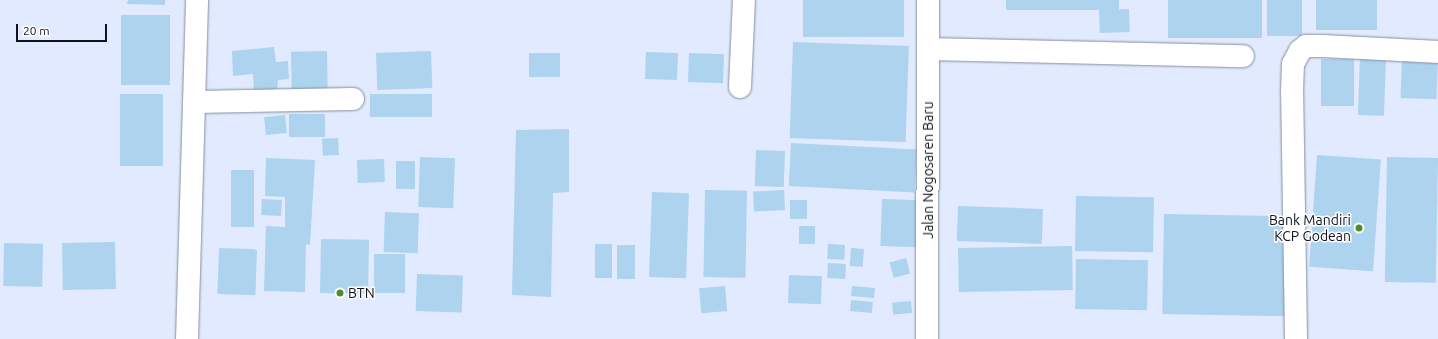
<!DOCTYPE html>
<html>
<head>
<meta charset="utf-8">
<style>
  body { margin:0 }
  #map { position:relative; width:1438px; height:339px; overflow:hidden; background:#e1eafe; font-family:Ubuntu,sans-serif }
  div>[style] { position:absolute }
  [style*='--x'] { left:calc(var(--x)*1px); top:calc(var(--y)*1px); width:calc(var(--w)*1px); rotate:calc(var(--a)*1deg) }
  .building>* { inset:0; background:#add3ef; transform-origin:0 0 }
  .roads { filter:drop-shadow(0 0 1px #868ea0) drop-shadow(0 0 1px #868ea0) }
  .minor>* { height:22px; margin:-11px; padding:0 11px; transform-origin:11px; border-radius:11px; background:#fff }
  .dots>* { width:11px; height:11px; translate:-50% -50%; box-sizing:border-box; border:2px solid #fff; border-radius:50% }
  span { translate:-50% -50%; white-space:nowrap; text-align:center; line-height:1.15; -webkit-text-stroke:3px #fff; paint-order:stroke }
  .street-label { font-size:14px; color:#101319 }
  .poi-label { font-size:14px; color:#101319 }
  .right { translate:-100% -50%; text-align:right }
  .left { translate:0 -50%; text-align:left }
  .scale { position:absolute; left:16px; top:24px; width:91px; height:18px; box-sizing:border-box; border:2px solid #101319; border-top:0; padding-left:5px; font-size:12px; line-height:14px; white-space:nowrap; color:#101319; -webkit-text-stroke:3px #fff; paint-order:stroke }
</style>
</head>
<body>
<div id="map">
  <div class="building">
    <i style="clip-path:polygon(128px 0,165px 0,165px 5px,127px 4px)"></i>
    <i style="left:803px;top:0;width:101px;height:37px"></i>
    <i style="left:1006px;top:0;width:113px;height:10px"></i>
    <i style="left:1168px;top:0;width:94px;height:38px"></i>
    <i style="left:1267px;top:0;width:35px;height:36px"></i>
    <i style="left:1316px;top:0;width:61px;height:30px"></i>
    <i style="left:1129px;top:9px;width:23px;height:30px;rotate:88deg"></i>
    <i style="left:121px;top:15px;width:49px;height:70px"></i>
    <i style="left:793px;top:42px;width:116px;height:96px;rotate:2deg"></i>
    <i style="clip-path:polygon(274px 47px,276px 62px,288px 61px,289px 79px,278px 80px,277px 93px,254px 93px,253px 74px,233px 76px,232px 51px)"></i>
    <i style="left:327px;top:51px;width:41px;height:36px;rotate:89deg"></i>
    <i style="left:431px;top:51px;width:37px;height:55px;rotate:88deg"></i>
    <i style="left:646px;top:52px;width:32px;height:27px;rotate:2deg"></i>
    <i style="left:529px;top:53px;width:31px;height:24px"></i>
    <i style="left:689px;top:53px;width:35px;height:29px;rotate:2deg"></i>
    <i style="left:1360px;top:56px;width:26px;height:59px;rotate:2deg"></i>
    <i style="left:1402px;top:57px;width:36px;height:41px;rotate:2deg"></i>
    <i style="left:1321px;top:59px;width:33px;height:47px"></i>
    <i style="left:120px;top:94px;width:43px;height:72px"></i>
    <i style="left:370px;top:94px;width:62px;height:23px"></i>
    <i style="left:289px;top:114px;width:36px;height:23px"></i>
    <i style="left:285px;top:115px;width:18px;height:21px;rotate:84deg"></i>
    <i style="clip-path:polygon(569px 129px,569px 192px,553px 193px,551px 297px,512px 295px,516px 130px)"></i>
    <i style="left:338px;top:138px;width:17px;height:16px;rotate:87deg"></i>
    <i style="left:791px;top:143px;width:126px;height:43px;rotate:3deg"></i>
    <i style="left:756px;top:150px;width:29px;height:36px;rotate:2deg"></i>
    <i style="left:1317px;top:155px;width:64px;height:112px;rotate:4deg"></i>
    <i style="left:420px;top:157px;width:35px;height:50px;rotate:2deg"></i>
    <i style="left:1387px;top:157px;width:51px;height:125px;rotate:1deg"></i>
    <i style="clip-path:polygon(266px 158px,315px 160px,310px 245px,306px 244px,305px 292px,264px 291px,266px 226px,285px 227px,285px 197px,265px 196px)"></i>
    <i style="left:384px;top:159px;width:23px;height:27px;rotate:88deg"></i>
    <i style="left:396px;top:161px;width:19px;height:28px"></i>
    <i style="left:231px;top:170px;width:23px;height:57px"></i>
    <i style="left:705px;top:190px;width:42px;height:87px;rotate:1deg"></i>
    <i style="left:784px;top:190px;width:20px;height:31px;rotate:87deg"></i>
    <i style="left:652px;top:192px;width:37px;height:85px;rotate:2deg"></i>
    <i style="left:1076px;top:196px;width:78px;height:55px;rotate:1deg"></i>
    <i style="left:262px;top:199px;width:20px;height:16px;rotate:3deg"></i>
    <i style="left:882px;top:199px;width:38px;height:47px;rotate:2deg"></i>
    <i style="left:790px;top:200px;width:17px;height:19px"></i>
    <i style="left:958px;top:206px;width:85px;height:35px;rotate:2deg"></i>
    <i style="left:385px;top:212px;width:34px;height:40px;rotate:2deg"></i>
    <i style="left:1164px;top:214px;width:123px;height:100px;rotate:1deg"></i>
    <i style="left:799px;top:226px;width:16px;height:18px"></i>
    <i style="left:321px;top:239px;width:48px;height:54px;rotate:1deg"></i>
    <i style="left:115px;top:242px;width:47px;height:53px;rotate:89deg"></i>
    <i style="left:4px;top:243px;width:39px;height:43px;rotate:1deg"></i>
    <i style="left:595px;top:244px;width:17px;height:34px"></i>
    <i style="left:828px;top:244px;width:17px;height:15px;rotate:3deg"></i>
    <i style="left:617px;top:245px;width:18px;height:34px"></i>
    <i style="left:1072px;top:246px;width:44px;height:114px;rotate:89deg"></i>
    <i style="left:219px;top:248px;width:38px;height:46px;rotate:2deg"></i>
    <i style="left:851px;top:248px;width:13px;height:18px;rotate:4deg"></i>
    <i style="left:374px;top:254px;width:31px;height:39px"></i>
    <i style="left:906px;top:258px;width:16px;height:17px;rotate:75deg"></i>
    <i style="left:1076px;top:259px;width:72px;height:50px;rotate:1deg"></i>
    <i style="left:828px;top:263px;width:18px;height:15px;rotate:3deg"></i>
    <i style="left:417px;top:274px;width:46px;height:37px;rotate:2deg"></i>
    <i style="left:789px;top:275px;width:33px;height:28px;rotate:2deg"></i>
    <i style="left:725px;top:286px;width:25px;height:26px;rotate:85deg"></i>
    <i style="left:852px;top:286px;width:23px;height:10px;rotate:5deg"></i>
    <i style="left:851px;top:300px;width:22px;height:11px;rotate:5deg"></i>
    <i style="left:911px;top:301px;width:12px;height:19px;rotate:85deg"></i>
  </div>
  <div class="roads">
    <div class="minor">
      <i style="--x:928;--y:49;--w:315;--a:1.3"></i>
      <i style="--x:740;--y:87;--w:87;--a:-87.4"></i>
      <i style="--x:194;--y:102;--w:159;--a:-1.1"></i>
      <i style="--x:187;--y:339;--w:339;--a:-88.3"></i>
      <i style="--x:927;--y:339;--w:339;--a:-89.8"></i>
      <i style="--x:1296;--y:339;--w:247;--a:-90.9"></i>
      <i style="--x:1292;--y:92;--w:28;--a:-88"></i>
      <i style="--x:1293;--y:64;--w:15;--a:-62"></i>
      <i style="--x:1300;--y:51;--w:8;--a:-40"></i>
      <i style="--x:1306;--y:46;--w:18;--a:0"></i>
      <i style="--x:1324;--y:46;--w:114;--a:3"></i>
    </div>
  </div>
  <div class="dots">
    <i style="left:1359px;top:228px;background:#4d8d2e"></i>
    <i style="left:340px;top:293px;background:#4d8d2e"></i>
  </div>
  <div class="street-label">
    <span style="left:928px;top:170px;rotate:-90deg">Jalan Nogosaren Baru</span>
  </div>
  <div class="poi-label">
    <span class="right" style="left:1351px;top:228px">Bank Mandiri<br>KCP Godean</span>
    <span class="left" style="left:348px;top:293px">BTN</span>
  </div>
  <div class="scale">20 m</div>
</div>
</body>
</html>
